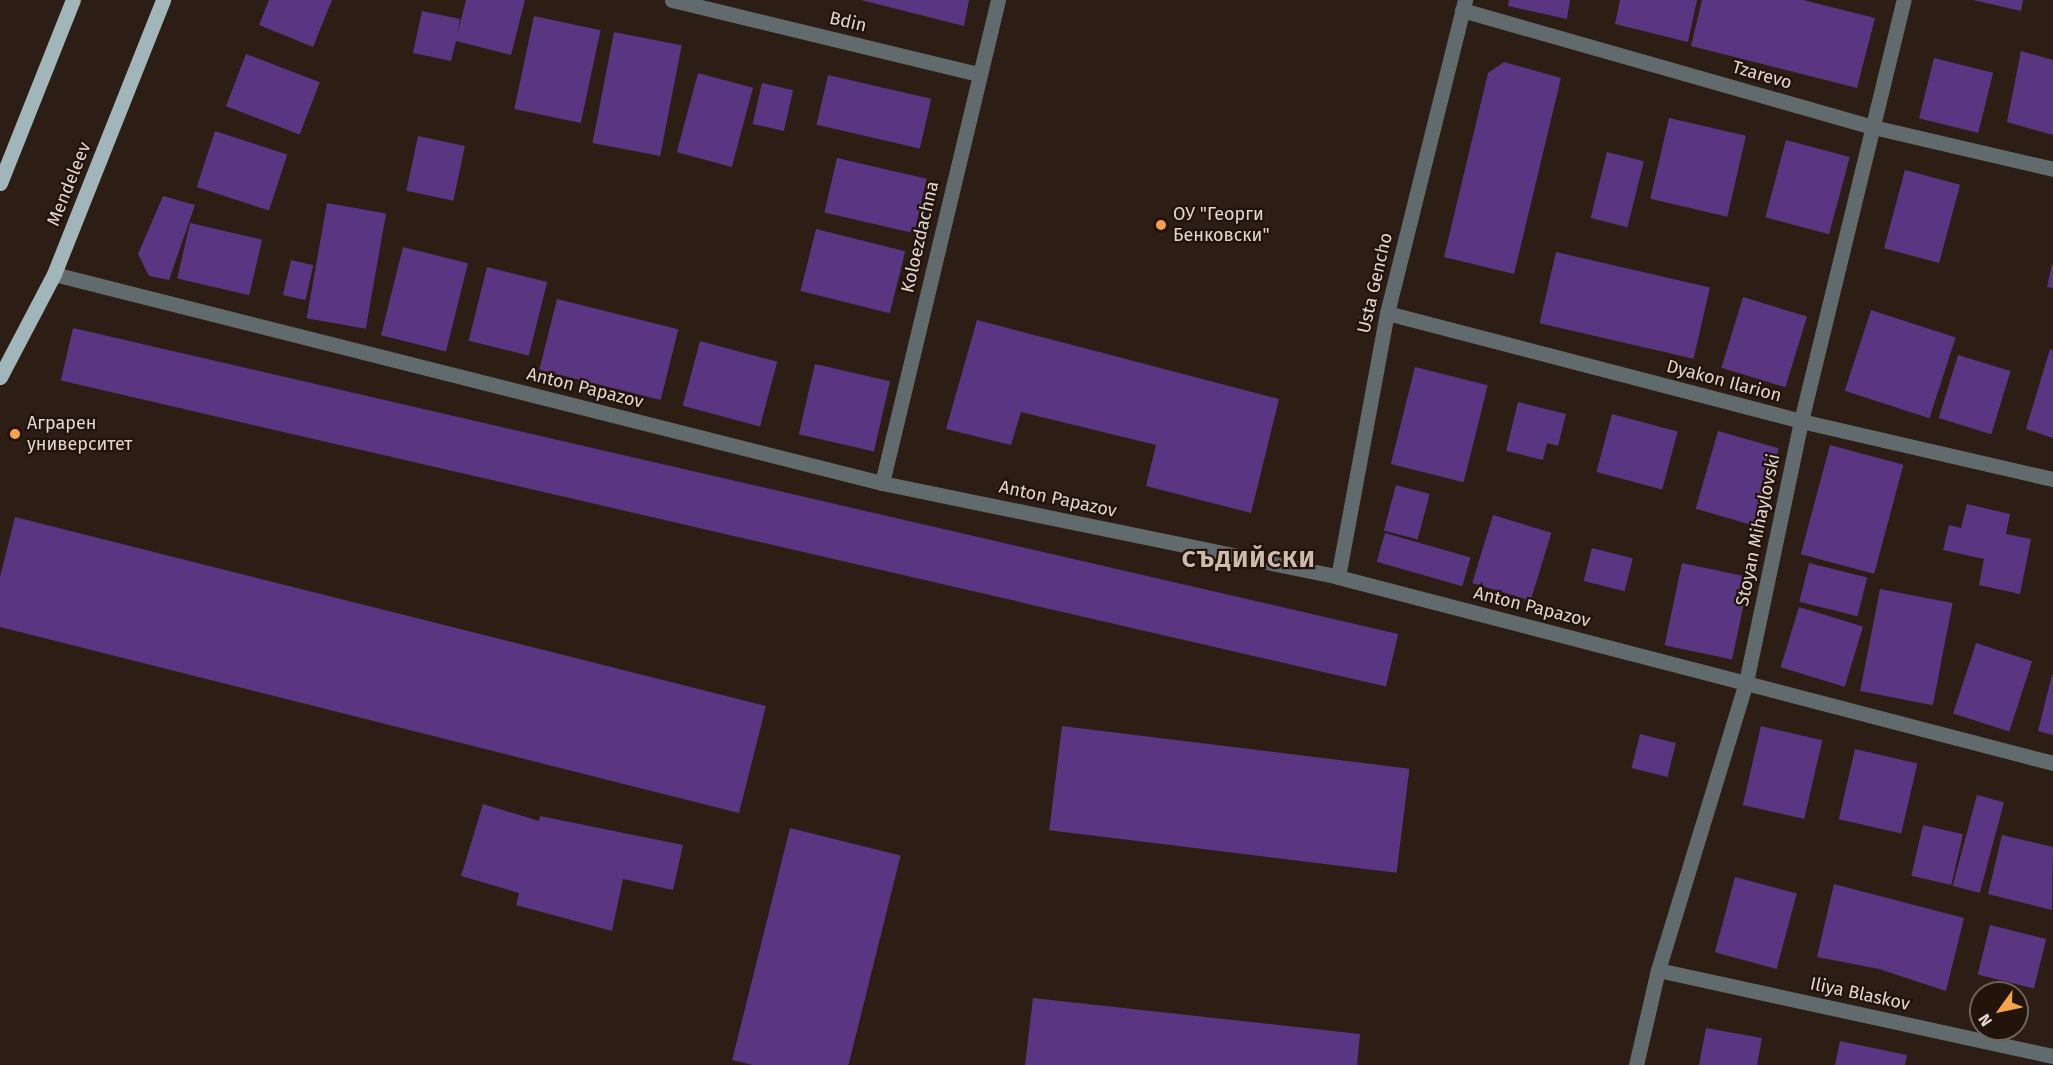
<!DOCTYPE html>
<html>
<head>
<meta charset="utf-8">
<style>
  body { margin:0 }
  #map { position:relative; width:2053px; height:1065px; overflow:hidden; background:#2c1e14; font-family:"Fira Sans",sans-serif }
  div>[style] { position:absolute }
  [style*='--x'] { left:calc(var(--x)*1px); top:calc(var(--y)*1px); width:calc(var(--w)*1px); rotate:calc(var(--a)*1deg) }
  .building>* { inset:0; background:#5a3581; transform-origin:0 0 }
  .minor>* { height:15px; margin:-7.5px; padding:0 7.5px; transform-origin:7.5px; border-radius:7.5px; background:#616b6d }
  .major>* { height:15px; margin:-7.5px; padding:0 7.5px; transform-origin:7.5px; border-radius:7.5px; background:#a1b6bb }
  .dots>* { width:16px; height:16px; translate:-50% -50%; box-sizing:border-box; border:3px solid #22140b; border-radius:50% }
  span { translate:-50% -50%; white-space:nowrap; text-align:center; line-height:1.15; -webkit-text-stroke:4.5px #22140b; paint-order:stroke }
  .street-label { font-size:18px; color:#e0d7d0 }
  .poi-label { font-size:18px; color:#e0d7d0 }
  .left { translate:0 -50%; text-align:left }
  .district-label { font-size:24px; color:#cebbae; font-weight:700; letter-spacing:1.5px }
  .north { position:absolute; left:1969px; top:981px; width:60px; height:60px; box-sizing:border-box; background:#22140b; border:2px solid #6e625a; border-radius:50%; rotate:237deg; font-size:16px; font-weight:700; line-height:24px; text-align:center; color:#e0d7d0 }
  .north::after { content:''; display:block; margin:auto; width:21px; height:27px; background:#f7a248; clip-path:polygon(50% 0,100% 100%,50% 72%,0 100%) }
</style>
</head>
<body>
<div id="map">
  <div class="building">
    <i style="clip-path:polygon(269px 0,332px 0,313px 47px,259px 25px)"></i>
    <i style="clip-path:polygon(466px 0,525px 0,511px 55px,456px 41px,451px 61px,413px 53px,422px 11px,460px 19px,457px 35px)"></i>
    <i style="clip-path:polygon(861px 0,969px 0,964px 26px)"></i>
    <i style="clip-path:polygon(1509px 0,1570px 0,1567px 19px,1508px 6px)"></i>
    <i style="clip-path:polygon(1620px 0,1697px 0,1688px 42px,1615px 24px)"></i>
    <i style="clip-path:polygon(1702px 0,1803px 0,1875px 18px,1857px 88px,1691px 46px)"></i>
    <i style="clip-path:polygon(1973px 0,2023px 0,2021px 11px)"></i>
    <i style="left:534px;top:16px;width:68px;height:95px;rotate:12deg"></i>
    <i style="left:614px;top:32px;width:69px;height:113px;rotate:11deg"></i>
    <i style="clip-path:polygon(2021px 51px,2053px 60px,2053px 135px,2007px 122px)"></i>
    <i style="left:246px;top:54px;width:79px;height:56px;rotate:21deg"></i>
    <i style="left:1934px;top:58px;width:61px;height:62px;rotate:14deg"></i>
    <i style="clip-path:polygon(1504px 62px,1561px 78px,1514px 274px,1444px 257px,1488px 73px)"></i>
    <i style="left:698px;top:73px;width:57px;height:82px;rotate:15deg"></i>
    <i style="left:828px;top:75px;width:106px;height:51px;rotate:13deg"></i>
    <i style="left:762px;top:83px;width:32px;height:42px;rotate:13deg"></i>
    <i style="left:1669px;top:118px;width:79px;height:83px;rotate:13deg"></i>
    <i style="left:215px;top:131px;width:76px;height:59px;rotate:18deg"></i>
    <i style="left:418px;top:136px;width:48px;height:56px;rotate:12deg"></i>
    <i style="left:1786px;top:140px;width:66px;height:80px;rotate:15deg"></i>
    <i style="left:1607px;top:152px;width:38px;height:68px;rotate:14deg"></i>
    <i style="left:837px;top:158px;width:92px;height:56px;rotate:13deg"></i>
    <i style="left:1905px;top:170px;width:57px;height:81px;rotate:15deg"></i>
    <i style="clip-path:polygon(163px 196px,195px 205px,169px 280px,149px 276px,138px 254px)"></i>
    <i style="left:327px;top:203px;width:60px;height:117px;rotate:10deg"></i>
    <i style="left:190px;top:223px;width:74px;height:57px;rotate:13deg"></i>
    <i style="left:816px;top:229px;width:92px;height:64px;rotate:14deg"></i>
    <i style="left:403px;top:247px;width:67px;height:91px;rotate:14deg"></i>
    <i style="left:1556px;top:252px;width:158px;height:73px;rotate:13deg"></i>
    <i style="left:291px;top:260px;width:23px;height:36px;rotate:13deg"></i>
    <i style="clip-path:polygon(2052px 264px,2053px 265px,2053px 288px,2047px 287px)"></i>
    <i style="left:487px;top:267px;width:62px;height:76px;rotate:14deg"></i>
    <i style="left:1743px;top:297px;width:67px;height:74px;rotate:17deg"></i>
    <i style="left:557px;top:299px;width:125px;height:73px;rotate:14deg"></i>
    <i style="left:1871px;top:310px;width:89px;height:85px;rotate:18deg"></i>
    <i style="clip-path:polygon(977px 320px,1279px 399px,1251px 513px,1146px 486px,1156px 445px,1021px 412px,1011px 445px,946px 429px)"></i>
    <i style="left:73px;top:328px;width:1360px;height:54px;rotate:13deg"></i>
    <i style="left:700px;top:341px;width:80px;height:67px;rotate:15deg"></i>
    <i style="clip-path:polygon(2050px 349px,2053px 350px,2053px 438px,2026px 429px)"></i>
    <i style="left:1958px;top:355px;width:55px;height:66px;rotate:17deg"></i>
    <i style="left:815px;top:364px;width:77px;height:72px;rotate:13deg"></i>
    <i style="left:1415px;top:367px;width:75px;height:100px;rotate:14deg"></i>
    <i style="clip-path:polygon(1518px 402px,1566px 414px,1558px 446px,1547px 443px,1543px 460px,1506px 451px)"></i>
    <i style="left:1612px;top:414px;width:68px;height:60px;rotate:15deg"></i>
    <i style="left:1718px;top:431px;width:63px;height:81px;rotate:16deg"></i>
    <i style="left:1830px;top:445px;width:76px;height:113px;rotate:15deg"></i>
    <i style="left:1396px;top:485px;width:35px;height:47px;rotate:15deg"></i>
    <i style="clip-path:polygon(1967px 504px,2010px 514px,2006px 534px,2031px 539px,2020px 594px,1979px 585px,1984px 559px,1943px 550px,1949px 525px,1961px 528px)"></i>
    <i style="left:1493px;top:515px;width:61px;height:71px;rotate:17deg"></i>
    <i style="clip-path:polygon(15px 517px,766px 706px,739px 813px,0 627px,0 577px)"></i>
    <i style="left:1385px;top:533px;width:89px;height:30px;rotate:16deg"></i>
    <i style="left:1592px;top:548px;width:42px;height:34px;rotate:14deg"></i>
    <i style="left:1682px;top:563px;width:69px;height:84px;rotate:12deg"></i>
    <i style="left:1809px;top:563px;width:60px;height:40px;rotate:14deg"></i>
    <i style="left:1880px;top:589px;width:74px;height:104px;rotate:11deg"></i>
    <i style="left:1799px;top:607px;width:67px;height:63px;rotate:17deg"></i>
    <i style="left:1976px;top:643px;width:59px;height:74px;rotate:18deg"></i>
    <i style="clip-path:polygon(2052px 675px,2053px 675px,2053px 735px,2038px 731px)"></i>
    <i style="left:1062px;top:726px;width:350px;height:105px;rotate:7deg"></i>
    <i style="left:1761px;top:726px;width:63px;height:81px;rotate:13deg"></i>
    <i style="left:1640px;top:734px;width:37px;height:35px;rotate:14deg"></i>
    <i style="left:1855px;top:749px;width:64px;height:72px;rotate:13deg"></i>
    <i style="left:1977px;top:795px;width:28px;height:94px;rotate:15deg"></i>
    <i style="clip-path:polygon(483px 804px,539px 821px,540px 816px,683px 845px,673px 890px,623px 879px,612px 931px,516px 905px,519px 893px,461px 876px)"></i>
    <i style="left:1923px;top:825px;width:41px;height:52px;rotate:13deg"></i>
    <i style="left:790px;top:828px;width:114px;height:239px;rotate:14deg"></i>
    <i style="clip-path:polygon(2002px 835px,2053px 847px,2052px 910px,1988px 894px)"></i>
    <i style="left:1735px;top:877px;width:64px;height:78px;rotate:15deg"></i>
    <i style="clip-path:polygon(1834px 884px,1964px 918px,1946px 991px,1879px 969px,1817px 957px)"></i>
    <i style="left:1990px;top:925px;width:58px;height:51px;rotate:14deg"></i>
    <i style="clip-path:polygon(1033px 998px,1360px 1034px,1357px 1065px,1025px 1065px)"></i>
    <i style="clip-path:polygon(1706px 1028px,1762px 1038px,1757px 1065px,1699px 1065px)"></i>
    <i style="clip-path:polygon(1840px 1041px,1907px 1055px,1905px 1065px,1835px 1065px)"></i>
  </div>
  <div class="minor">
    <i style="--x:672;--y:0;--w:316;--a:13.6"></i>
    <i style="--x:1462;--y:10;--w:427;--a:15.9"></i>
    <i style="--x:1873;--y:127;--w:185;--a:13.1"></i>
    <i style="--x:54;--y:274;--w:854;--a:14.17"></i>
    <i style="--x:882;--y:483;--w:466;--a:11.6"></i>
    <i style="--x:1338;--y:577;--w:739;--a:14.58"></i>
    <i style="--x:1387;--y:313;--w:428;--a:14.6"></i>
    <i style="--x:1801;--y:421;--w:259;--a:13"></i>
    <i style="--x:882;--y:483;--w:497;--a:-76.5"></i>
    <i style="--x:1338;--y:577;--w:269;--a:-79.5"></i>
    <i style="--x:1387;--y:313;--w:323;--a:-76"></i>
    <i style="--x:1658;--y:970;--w:404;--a:12.3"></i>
    <i style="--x:1636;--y:1065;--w:98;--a:-77"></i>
    <i style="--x:1658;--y:970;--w:301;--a:-73"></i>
    <i style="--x:1746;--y:682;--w:267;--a:-78.1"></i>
    <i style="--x:1801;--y:421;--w:433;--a:-76.3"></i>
  </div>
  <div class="major">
    <i style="--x:0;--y:183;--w:197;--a:-68.3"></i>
    <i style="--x:0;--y:377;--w:116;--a:-62.3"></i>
    <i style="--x:54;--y:274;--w:295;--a:-68.3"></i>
  </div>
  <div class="dots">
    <i style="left:1161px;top:225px;background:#f7a248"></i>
    <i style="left:15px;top:434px;background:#f7a248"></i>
  </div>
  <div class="street-label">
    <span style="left:848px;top:22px;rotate:13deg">Bdin</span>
    <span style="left:1762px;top:75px;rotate:16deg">Tzarevo</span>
    <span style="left:69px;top:184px;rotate:-68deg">Mendeleev</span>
    <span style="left:920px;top:237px;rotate:-77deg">Koloezdachna</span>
    <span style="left:1375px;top:283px;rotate:-77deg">Usta Gencho</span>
    <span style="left:1724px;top:381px;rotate:15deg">Dyakon Ilarion</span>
    <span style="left:585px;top:388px;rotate:14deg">Anton Papazov</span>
    <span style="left:1058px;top:499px;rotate:12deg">Anton Papazov</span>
    <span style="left:1758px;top:530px;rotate:-78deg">Stoyan Mihaylovski</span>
    <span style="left:1532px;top:607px;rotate:14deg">Anton Papazov</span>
    <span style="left:1860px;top:994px;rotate:12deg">Iliya Blaskov</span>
  </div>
  <div class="poi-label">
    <span class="left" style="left:1173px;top:225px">ОУ "Георги<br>Бенковски"</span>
    <span class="left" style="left:27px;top:434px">Аграрен<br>университет</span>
  </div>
  <div class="district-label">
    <span style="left:1249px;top:560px">СЪДИЙСКИ</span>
  </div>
  <div class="north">N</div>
</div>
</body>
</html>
